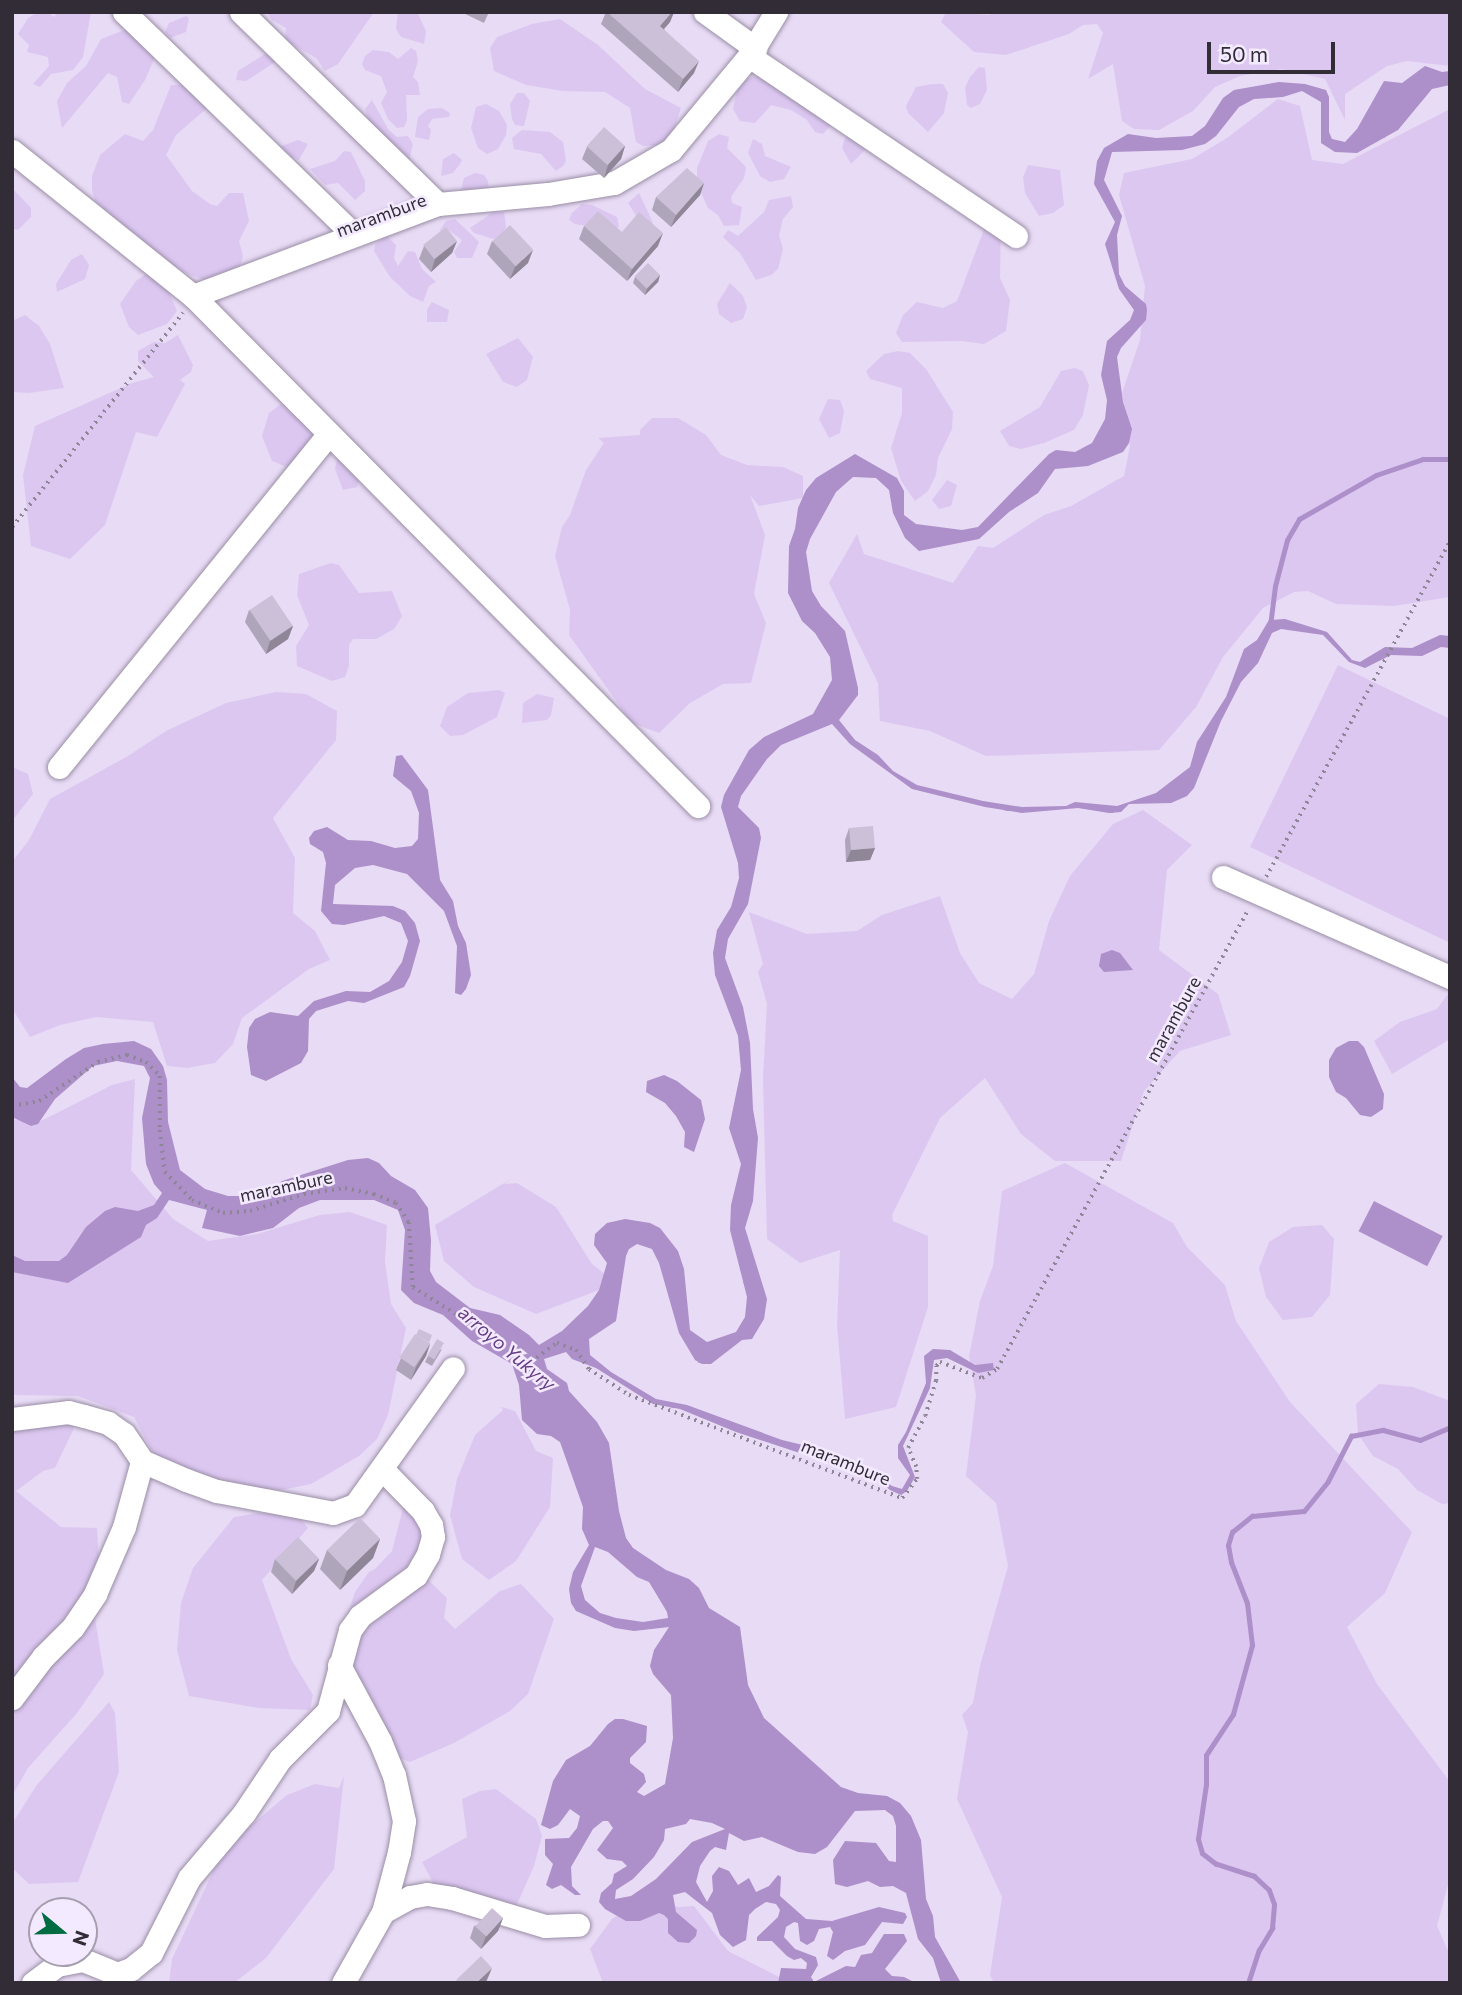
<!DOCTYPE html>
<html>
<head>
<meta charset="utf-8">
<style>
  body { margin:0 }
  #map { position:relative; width:1462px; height:1995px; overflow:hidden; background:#e8dbf5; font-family:Commissioner,sans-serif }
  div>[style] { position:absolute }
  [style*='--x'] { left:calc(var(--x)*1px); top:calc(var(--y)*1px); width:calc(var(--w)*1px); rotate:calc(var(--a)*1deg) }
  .green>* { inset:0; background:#dcc7f1 }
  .water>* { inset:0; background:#ad8fc9; transform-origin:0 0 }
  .stream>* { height:5px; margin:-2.5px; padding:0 2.5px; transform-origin:2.5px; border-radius:2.5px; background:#ad8fc9 }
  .path>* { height:3.5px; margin-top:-1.75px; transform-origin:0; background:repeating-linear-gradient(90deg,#8e8597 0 2px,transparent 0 7px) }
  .roads { filter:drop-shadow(0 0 2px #9a8ea6) drop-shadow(0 0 2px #9a8ea6) }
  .minor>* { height:23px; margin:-11.5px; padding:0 11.5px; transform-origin:11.5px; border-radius:11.5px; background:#fff }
  .wall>* { inset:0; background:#afa5bb }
  .shaded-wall>* { inset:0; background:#8f8698 }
  .building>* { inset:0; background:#ccc0d9; transform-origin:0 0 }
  span { translate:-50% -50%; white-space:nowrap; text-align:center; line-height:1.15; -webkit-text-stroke:5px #f4eaff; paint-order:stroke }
  .street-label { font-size:18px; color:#312c35 }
  .water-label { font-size:19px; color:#653d84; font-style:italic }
  .frame { position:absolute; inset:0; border:14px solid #312c35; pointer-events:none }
  .north { position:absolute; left:28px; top:1897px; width:70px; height:70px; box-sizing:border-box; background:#f4eaff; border:2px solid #a69eae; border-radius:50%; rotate:109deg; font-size:19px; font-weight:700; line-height:28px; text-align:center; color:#312c35 }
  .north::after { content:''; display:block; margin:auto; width:24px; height:32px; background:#016b41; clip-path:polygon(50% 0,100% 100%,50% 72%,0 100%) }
  .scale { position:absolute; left:1207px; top:42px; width:128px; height:32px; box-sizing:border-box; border:4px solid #312c35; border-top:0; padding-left:9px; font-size:21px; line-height:24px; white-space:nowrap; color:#312c35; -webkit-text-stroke:5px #f4eaff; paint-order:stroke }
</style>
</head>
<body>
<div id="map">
  <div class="green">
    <i style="clip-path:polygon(38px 12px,47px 12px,54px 17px,58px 12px,91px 12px,83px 57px,73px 70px,51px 74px,40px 87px,33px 84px,49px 66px,48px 57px,27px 52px,29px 45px,18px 34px,28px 18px)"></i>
    <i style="clip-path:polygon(374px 12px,338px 64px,325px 71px,316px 58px,285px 40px,286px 28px,272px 20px,268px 13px)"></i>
    <i style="clip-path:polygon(398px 12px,417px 12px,426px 31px,424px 44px,401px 37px,396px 29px)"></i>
    <i style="clip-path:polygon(946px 12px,989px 15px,993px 12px,1450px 12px,1450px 66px,1407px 61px,1387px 66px,1345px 94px,1345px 120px,1325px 79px,1281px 69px,1240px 76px,1215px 87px,1193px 111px,1159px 130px,1134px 129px,1122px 121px,1113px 64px,1088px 79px,1103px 33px,1097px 24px,1083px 25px,1069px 34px,1006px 55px,974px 52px,941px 22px)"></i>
    <i style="clip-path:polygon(186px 16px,189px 18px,186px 32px,170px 38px,165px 32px,169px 23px)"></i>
    <i style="clip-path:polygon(560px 19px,598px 45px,645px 89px,681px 108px,669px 144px,643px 146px,636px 142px,630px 108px,605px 92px,563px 91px,526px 85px,494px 71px,490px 48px,497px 37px,532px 24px)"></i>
    <i style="clip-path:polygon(127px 29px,155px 57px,145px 80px,129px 104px,122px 102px,117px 77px,108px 73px,62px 128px,57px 101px,67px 83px,86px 66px,101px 39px)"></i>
    <i style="clip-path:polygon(411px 48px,416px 51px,418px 61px,413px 77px,418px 82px,420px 95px,406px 95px,407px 120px,404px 127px,397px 128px,388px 119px,381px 103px,387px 92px,381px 76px,365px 70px,362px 64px,365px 56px,373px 50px,389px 52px,398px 59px)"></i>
    <i style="clip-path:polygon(273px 49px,280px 59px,246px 81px,236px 80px,238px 71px)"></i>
    <i style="clip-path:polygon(979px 67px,985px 68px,987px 90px,980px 104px,971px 108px,967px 105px,965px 88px,970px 77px)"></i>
    <i style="clip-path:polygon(756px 76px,837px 99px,839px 105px,832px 124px,823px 134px,815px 132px,807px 120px,791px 110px,771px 105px,755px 123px,740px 121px,733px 109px,738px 86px,743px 80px)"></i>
    <i style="clip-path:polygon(932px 84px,943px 84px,948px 93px,944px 113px,928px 132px,908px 113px,906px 106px,916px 87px)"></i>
    <i style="clip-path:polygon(171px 85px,186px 85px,207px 99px,206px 109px,176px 135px,166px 155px,192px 191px,210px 204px,217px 206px,229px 193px,243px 193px,249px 221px,239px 241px,243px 256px,237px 277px,202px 279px,188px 274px,153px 253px,95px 201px,92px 190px,92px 176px,100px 155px,125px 134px,143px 141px,153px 130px)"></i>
    <i style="clip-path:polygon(517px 93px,524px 93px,530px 101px,524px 126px,515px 125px,512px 119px,510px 104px)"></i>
    <i style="clip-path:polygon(1278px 99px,1300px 106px,1312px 160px,1343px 164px,1450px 109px,1450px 597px,1394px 606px,1336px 604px,1308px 591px,1294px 592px,1263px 608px,1223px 657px,1196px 707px,1159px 750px,986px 756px,930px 731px,880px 721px,878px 683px,829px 583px,857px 534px,864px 554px,953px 583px,978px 546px,993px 548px,1044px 515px,1071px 506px,1124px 476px,1130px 446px,1122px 393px,1140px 340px,1145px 286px,1119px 195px,1124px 173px,1192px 159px,1227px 138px)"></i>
    <i style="clip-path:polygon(372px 100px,388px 129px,397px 137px,408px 136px,413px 144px,408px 165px,372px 132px,365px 109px)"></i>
    <i style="clip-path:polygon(486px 104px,499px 111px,507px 125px,506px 135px,498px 149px,487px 154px,478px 148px,471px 128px,476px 107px)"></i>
    <i style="clip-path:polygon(442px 108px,450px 113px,449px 117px,432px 119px,428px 126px,431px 130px,429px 140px,415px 137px,418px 117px,428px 109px)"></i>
    <i style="clip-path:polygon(522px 130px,550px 132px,563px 142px,566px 161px,563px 166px,556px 171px,541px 154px,514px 149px,512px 138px)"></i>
    <i style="clip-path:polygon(857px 130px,866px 138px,865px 150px,851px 164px,842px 148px,845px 138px)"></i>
    <i style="clip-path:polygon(719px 134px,729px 137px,727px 148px,746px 167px,744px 178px,731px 197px,732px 203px,742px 207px,739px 225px,724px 226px,718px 215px,708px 208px,697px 184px,697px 168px,708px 141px)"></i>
    <i style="clip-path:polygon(753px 139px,762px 144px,765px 156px,791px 167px,784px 179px,770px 182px,760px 176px,748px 153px)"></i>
    <i style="clip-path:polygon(298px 140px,308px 144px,299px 160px,279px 151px,279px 147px)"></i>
    <i style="clip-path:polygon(344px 151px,351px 152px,365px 181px,365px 191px,355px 200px,338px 183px,325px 185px,310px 169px,335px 161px)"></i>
    <i style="clip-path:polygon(454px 153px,462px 160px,460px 164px,453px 173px,441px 176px,443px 159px)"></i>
    <i style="clip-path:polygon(1028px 165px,1060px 170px,1064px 205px,1053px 213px,1039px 216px,1025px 193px,1023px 177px)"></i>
    <i style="clip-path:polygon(475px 173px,484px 175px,488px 181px,489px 191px,460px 195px,464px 178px)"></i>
    <i style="clip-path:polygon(14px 190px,31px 208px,31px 217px,18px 230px,12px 228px)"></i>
    <i style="clip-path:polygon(639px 193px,653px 223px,650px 226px,640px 222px,628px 203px)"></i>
    <i style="clip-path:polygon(791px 196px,793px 207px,783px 219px,779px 235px,783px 249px,778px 269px,771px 275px,756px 280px,740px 253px,723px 237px,728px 230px,738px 236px,764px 212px,769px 200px)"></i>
    <i style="clip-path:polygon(582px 204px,592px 205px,617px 217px,619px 226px,615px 231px,575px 224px,569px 220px,572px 213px)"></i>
    <i style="clip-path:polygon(504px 212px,506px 227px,500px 241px,474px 233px,470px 228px,492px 213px)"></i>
    <i style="clip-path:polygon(455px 219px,479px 242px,472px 258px,457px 258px,454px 252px,462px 240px,447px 229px,439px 231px,446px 221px)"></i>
    <i style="clip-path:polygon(1001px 219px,1000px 278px,1010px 300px,1006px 331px,984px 344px,962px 341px,902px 342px,896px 333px,903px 315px,917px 302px,943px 308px,957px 301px,985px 227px)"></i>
    <i style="clip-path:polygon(386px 235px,396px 245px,394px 258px,398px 266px,408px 251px,415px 252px,422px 269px,436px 282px,429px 286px,423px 302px,410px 296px,390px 277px,374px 251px,375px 245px)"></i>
    <i style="clip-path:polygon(82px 254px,89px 265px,85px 279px,57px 292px,56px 284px,71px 260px)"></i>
    <i style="clip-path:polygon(147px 273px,164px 281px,177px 311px,167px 324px,138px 335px,129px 327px,120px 304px,136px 281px)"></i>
    <i style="clip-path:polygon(730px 283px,743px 296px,747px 307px,743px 319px,731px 323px,719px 314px,717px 304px)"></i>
    <i style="clip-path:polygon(432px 302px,449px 310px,447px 322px,427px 322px,427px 310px)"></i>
    <i style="clip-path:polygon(25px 315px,39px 326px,50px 344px,64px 388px,29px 393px,12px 392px,12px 321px)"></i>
    <i style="clip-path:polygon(178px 335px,193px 365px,191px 372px,180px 380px,185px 384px,157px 437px,136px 432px,105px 525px,70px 559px,31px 546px,23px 475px,35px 426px,132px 383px,154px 377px,138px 361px,138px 351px,154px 342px,165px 343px)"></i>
    <i style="clip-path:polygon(518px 338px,533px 357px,527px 380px,517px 387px,503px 382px,486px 354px)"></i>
    <i style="clip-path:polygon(898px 351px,910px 353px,926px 369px,953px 412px,952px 429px,938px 458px,936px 475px,928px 491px,915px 501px,901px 481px,891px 448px,902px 413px,902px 388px,870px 379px,866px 371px,884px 354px)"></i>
    <i style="clip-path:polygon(1074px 368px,1083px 371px,1089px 385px,1083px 415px,1074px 430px,1044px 443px,1021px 449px,1009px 446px,1000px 431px,1040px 407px,1061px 371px)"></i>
    <i style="clip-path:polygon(828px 399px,840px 400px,844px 411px,840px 433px,829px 438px,819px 419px)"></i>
    <i style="clip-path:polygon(281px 404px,289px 407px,287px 410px,310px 426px,318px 461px,311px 477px,272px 461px,262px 436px,269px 413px)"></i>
    <i style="clip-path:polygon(652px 418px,678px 418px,706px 435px,721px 455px,747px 465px,783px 467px,803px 476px,803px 498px,759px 506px,750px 495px,765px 535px,754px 594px,766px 623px,751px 683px,723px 684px,690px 703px,659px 733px,632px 723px,569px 635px,570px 610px,555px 556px,562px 527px,570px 515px,586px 470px,604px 443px,598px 438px,640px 435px,640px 430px)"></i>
    <i style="clip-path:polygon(339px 450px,364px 467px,357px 487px,343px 490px,335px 469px)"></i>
    <i style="clip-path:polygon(947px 480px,957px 485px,951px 506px,939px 509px,932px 500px)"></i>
    <i style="clip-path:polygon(331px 563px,339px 565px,359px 593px,392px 591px,402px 616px,394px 629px,376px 639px,353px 639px,349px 645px,349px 666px,345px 677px,332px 681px,297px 666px,296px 646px,309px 625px,297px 595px,299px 574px)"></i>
    <i style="clip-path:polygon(1338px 665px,1450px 719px,1450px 943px,1250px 847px)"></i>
    <i style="clip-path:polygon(499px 690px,505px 693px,497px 717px,463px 735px,450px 736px,440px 726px,447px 707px,468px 693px)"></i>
    <i style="clip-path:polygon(276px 692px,306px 694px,337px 711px,336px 740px,273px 818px,295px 858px,293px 913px,315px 931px,330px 960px,309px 969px,242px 1018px,233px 1044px,215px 1063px,187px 1068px,167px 1066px,153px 1022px,96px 1017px,60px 1025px,30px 1037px,12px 1008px,12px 862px,29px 840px,50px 799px,128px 756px,166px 731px,226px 703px)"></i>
    <i style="clip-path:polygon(537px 694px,554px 698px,551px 715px,547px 720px,522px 723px,523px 703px)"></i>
    <i style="clip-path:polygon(12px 767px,28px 774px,33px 794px,12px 821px)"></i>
    <i style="clip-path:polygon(1143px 810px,1192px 845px,1167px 870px,1159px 950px,1218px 994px,1231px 1035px,1180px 1051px,1144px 1091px,1121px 1161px,1055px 1161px,1021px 1134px,985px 1078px,940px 1118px,892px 1215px,893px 1221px,928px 1236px,928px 1307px,896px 1407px,845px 1419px,837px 1325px,840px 1250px,800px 1263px,767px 1239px,763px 1078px,767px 1004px,758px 972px,763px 964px,749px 912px,807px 934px,857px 931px,882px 915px,940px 896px,960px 953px,979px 983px,1012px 999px,1034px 974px,1049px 921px,1070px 876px,1113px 824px)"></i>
    <i style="clip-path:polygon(1450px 991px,1450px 1039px,1392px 1074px,1374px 1041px,1400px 1022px,1437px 1009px)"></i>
    <i style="clip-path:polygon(135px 1079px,131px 1170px,173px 1219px,208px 1241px,257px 1234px,320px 1215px,350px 1212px,387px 1225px,385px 1262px,391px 1304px,406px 1328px,388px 1415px,377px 1439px,359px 1456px,311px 1484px,282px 1490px,254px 1489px,199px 1479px,153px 1453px,134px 1417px,78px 1396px,12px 1395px,12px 1119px,37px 1123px,112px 1085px)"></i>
    <i style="clip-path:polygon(1065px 1163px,1173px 1223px,1187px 1247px,1225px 1285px,1236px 1321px,1290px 1402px,1412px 1532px,1385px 1593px,1347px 1627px,1377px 1684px,1450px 1782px,1450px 1877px,1437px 1926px,1450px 1955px,1450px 1983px,994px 1983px,990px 1975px,1002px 1897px,957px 1799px,968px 1732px,962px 1715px,973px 1703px,980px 1666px,1008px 1566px,996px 1503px,966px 1476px,976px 1395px,969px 1356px,980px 1301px,993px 1266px,1002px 1191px)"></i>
    <i style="clip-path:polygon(511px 1179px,504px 1184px,517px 1183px,556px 1207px,592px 1264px,607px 1276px,599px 1290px,536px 1314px,474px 1287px,444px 1261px,435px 1225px)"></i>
    <i style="clip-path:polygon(1322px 1225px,1334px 1239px,1330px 1295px,1312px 1317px,1283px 1320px,1266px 1297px,1259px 1268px,1269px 1242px,1293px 1227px)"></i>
    <i style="clip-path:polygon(1379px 1384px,1413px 1387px,1450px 1401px,1450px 1503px,1442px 1504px,1417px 1490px,1398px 1469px,1373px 1456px,1358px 1434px,1356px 1404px)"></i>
    <i style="clip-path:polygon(501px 1407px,515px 1411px,536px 1451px,553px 1458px,550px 1507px,516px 1561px,489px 1580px,462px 1559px,450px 1515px,457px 1479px,475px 1435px,503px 1410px)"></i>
    <i style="clip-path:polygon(12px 1421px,76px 1424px,55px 1468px,43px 1471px,16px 1491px,61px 1527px,97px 1528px,101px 1597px,95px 1618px,104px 1674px,77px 1713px,28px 1768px,12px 1796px)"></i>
    <i style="clip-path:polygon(415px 1488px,422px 1491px,425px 1499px,426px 1578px,447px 1598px,444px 1618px,455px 1629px,500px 1591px,521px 1584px,554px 1619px,528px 1694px,510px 1711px,454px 1743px,410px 1762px,377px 1749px,345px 1661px,351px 1604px,355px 1592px,369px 1572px,375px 1569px,392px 1551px,403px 1508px)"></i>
    <i style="clip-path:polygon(259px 1513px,299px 1516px,308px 1528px,262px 1580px,291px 1659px,313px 1695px,310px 1710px,259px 1708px,189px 1696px,177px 1650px,181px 1603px,193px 1568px,234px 1517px)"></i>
    <i style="clip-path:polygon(109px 1702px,115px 1713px,119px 1772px,78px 1882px,29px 1884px,12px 1868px,12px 1824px,36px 1786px)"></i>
    <i style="clip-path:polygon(344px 1776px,334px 1869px,266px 1958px,234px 1983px,169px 1983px,172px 1959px,224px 1848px,287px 1795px,315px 1784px,339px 1788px)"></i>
    <i style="clip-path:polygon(496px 1789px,536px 1819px,542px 1836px,534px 1866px,510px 1920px,469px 1916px,443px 1901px,422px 1862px,467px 1837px,462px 1799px,480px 1791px)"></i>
    <i style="clip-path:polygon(652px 1894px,663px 1903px,678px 1907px,694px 1906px,728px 1951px,791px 1983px,603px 1983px,590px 1949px,612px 1919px)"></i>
  </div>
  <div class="water">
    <i style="clip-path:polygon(evenodd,1425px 66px,1442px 72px,1450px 71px,1450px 85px,1432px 89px,1398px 130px,1357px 153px,1335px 152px,1321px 143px,1321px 102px,1302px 91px,1283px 97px,1254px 99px,1239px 107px,1216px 136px,1205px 144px,1182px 150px,1112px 152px,1104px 180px,1122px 216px,1117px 235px,1119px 274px,1125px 286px,1146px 304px,1147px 310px,1146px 320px,1121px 348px,1117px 357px,1123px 402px,1132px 429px,1129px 443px,1123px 452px,1088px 466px,1055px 469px,1038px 493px,1009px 512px,979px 539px,919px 551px,905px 538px,893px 513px,889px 490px,876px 478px,853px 477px,836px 492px,810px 539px,806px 552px,812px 591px,821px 606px,845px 631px,858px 688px,858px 695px,839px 720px,855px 740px,878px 755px,893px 771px,917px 785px,983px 801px,1022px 807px,1066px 806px,1075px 802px,1117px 806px,1156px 793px,1190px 767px,1197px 742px,1226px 697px,1244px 649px,1257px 640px,1269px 620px,1285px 619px,1327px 632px,1352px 660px,1360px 662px,1385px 647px,1412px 648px,1440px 635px,1450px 636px,1450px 648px,1441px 647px,1422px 656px,1391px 655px,1365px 668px,1349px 662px,1323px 635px,1281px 629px,1272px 633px,1258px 663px,1241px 682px,1221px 721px,1194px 788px,1187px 796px,1171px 803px,1129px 804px,1121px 812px,1109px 813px,1078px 808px,1022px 813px,985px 807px,912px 789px,850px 744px,832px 724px,781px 745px,767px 759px,741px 796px,738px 807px,759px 828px,761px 838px,748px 904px,728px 939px,725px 958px,743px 1007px,750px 1043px,753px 1109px,758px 1138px,753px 1201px,745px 1228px,767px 1299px,764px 1319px,752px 1339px,742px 1340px,711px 1364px,702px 1364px,695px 1360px,679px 1333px,659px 1263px,652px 1249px,637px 1244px,629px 1249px,626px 1256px,616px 1321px,589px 1339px,590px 1355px,611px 1372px,656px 1399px,687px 1405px,782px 1440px,807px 1446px,875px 1473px,892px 1486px,902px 1489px,910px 1475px,898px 1458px,898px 1445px,906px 1432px,926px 1383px,924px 1356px,933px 1349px,950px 1350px,975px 1365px,993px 1363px,994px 1370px,978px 1373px,947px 1358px,934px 1360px,930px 1388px,903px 1446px,915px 1477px,907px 1491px,901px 1495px,890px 1490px,875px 1478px,736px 1432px,680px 1409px,653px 1404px,596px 1368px,572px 1359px,566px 1352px,544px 1359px,547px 1369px,567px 1383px,569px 1391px,597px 1422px,609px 1443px,619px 1511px,626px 1538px,633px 1548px,666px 1570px,689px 1579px,699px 1588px,709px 1608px,740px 1627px,748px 1685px,764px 1718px,841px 1787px,858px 1793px,887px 1796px,900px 1803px,911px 1816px,921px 1840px,926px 1899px,933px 1916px,935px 1937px,961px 1983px,941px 1983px,933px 1958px,918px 1939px,906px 1893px,893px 1886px,880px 1887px,868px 1881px,847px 1887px,835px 1884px,833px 1860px,845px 1841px,876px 1843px,889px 1861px,896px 1862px,896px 1826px,893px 1816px,885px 1810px,855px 1811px,827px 1847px,815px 1854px,798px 1852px,762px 1837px,744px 1841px,729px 1833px,726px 1850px,715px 1847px,710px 1851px,700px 1866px,696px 1882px,707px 1902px,713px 1891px,712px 1876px,719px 1867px,729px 1871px,738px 1885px,749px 1878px,756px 1892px,769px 1886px,778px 1875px,781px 1877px,780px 1896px,806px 1919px,832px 1921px,879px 1907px,905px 1913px,907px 1917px,903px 1924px,882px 1922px,865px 1945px,845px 1951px,833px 1960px,827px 1956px,833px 1932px,830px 1927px,819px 1929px,814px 1941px,807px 1945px,800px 1941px,798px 1923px,794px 1922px,786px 1927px,784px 1937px,795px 1949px,816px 1957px,818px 1965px,811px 1977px,814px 1982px,846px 1966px,855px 1967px,861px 1955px,872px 1953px,884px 1934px,904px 1934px,907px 1941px,885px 1969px,892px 1976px,904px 1977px,916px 1983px,778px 1983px,781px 1968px,806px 1969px,807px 1963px,801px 1958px,794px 1960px,787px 1956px,772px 1941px,757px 1941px,757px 1937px,778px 1917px,780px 1910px,776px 1904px,766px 1902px,755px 1909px,749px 1915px,746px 1940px,733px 1947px,720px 1935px,712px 1913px,685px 1892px,673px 1895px,676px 1912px,697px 1930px,696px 1936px,689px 1943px,678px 1942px,668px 1933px,668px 1919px,664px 1915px,659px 1913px,640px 1921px,626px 1921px,605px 1909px,599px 1902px,601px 1893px,612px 1883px,614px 1874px,627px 1866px,622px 1861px,607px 1859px,597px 1850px,613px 1828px,608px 1821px,603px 1821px,593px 1829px,571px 1867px,572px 1886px,581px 1895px,575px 1895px,561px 1885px,552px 1889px,546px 1885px,553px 1864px,545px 1855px,545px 1839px,569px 1838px,577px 1828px,580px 1816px,570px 1809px,558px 1825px,550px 1829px,541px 1825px,553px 1781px,566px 1760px,590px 1746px,608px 1724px,615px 1719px,623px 1719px,647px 1726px,646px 1742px,630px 1758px,630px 1763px,644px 1774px,646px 1782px,637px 1792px,644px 1796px,665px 1784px,673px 1738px,671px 1695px,653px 1674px,650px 1666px,654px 1650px,669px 1627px,634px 1631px,615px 1628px,576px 1611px,571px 1603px,569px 1589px,573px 1572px,589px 1545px,582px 1529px,583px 1507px,560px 1442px,551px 1436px,537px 1434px,522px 1420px,519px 1385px,512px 1364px,472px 1341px,443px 1315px,414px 1303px,401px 1290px,405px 1230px,398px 1210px,374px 1200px,320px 1200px,299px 1208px,273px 1228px,240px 1236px,202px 1228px,207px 1210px,169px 1200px,157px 1218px,146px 1225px,141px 1237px,68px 1283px,12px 1272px,12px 1255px,25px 1261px,59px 1261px,67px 1255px,86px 1227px,105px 1211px,115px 1207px,138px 1211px,154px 1205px,162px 1193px,154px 1184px,146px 1164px,142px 1118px,150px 1078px,144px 1066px,117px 1061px,93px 1066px,55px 1099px,38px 1124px,31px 1126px,12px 1117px,12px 1077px,20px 1087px,27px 1088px,66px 1059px,84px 1048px,103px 1044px,134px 1041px,151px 1049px,163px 1066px,167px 1080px,168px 1122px,180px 1170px,205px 1189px,228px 1196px,251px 1196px,272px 1189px,282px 1181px,348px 1160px,368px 1158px,379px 1163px,391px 1176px,415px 1190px,428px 1208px,431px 1240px,430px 1271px,436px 1282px,470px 1308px,500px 1315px,529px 1335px,539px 1345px,562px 1331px,588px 1306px,599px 1290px,607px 1263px,594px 1245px,595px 1234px,607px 1223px,625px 1219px,650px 1223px,660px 1228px,678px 1251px,684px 1269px,690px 1330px,707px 1342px,736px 1332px,745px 1317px,747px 1297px,730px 1230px,731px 1205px,741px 1164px,729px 1128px,741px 1070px,738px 1036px,715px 975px,713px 953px,717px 930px,731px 907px,739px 878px,738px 863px,721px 807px,724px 795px,749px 750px,764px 737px,813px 714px,832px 680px,830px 657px,815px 633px,802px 621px,788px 593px,789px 546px,795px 529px,798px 508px,806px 490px,816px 478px,855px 454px,897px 478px,904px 491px,904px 515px,916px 524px,962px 530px,978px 527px,1049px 454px,1056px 450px,1075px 452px,1092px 443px,1105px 419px,1107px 400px,1101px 375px,1107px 341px,1130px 320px,1134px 310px,1119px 289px,1105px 244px,1115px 222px,1094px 184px,1097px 161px,1104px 148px,1128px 134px,1156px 138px,1192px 136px,1205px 126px,1223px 98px,1234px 90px,1279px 82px,1305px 84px,1326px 90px,1329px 97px,1329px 132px,1332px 139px,1345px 142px,1357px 129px,1384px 81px,1402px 83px,1425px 66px,595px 1547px,608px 1552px,637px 1577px,649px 1582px,667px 1612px,668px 1618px,643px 1622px,616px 1618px,600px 1613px,585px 1600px,581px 1586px,595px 1547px,1425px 66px,690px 1819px,712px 1823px,725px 1829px,692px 1842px,656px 1879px,631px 1896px,615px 1899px,616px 1890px,633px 1879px,654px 1857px,664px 1840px,665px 1829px,686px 1824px,690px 1819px)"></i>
    <i style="clip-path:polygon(402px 755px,428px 790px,440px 880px,453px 901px,458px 926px,466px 943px,471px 975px,466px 989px,461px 995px,455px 993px,457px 946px,444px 911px,407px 874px,373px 865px,355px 868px,335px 885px,333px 904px,393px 906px,405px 911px,415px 923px,420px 941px,410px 976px,404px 987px,364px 1003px,348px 1001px,316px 1011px,309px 1019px,308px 1051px,301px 1063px,266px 1081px,251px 1075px,247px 1047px,249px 1028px,255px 1019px,270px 1012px,298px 1016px,314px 1001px,346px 991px,370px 992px,389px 981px,402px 962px,408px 941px,401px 923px,384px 916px,344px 925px,332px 924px,321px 911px,326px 863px,323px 852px,310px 844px,309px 838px,314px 831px,327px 827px,348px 840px,371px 841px,395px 848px,412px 846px,418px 839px,419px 813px,411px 791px,393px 776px,396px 756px)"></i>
    <i style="clip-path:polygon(1112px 950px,1120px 953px,1133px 970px,1104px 972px,1099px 966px,1101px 954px)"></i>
    <i style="clip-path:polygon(1349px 1041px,1358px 1041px,1364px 1047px,1384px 1094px,1383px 1109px,1371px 1117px,1360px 1115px,1346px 1098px,1336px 1092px,1329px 1077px,1329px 1060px,1336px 1048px)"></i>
    <i style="clip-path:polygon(664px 1075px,677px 1081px,701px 1100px,705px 1119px,694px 1152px,684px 1147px,685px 1132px,676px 1116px,665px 1103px,646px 1092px,647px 1081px)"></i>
    <i style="left:1374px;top:1201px;width:77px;height:34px;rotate:27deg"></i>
  </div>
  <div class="stream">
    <i style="--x:1270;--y:626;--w:40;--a:-82.9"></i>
    <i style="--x:1275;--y:586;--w:48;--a:-75.4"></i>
    <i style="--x:1287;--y:540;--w:24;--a:-60"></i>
    <i style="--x:1299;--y:519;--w:89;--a:-29.7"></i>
    <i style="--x:1376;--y:475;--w:50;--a:-18.8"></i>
    <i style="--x:1423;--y:459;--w:27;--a:0"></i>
    <i style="--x:1248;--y:1983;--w:35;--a:-72"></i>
    <i style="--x:1259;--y:1950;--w:26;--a:-59"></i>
    <i style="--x:1272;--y:1928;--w:24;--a:-85"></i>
    <i style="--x:1274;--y:1904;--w:15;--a:-110"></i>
    <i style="--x:1269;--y:1890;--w:21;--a:-137"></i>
    <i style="--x:1254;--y:1876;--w:40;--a:-162"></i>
    <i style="--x:1216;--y:1864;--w:18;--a:-142"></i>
    <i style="--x:1202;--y:1853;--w:15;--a:-106"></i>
    <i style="--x:1198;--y:1839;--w:56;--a:-81.7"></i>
    <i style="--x:1206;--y:1784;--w:29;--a:-90"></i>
    <i style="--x:1206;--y:1755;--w:49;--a:-56.6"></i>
    <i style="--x:1233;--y:1714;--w:72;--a:-74.6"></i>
    <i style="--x:1252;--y:1645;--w:42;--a:-96.8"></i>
    <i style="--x:1247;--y:1603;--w:44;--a:-111.3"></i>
    <i style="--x:1231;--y:1562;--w:17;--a:-100"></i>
    <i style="--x:1228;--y:1545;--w:14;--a:-73"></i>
    <i style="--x:1232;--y:1532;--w:26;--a:-39"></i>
    <i style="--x:1252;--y:1516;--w:52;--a:-5.5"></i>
    <i style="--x:1304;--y:1511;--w:38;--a:-51"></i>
    <i style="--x:1328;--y:1481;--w:51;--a:-62.9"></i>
    <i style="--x:1351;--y:1436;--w:33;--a:-11"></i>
    <i style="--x:1383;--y:1430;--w:38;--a:15"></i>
    <i style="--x:1420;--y:1440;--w:33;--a:-23"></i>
  </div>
  <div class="path">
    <i style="--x:12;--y:527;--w:274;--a:-51.4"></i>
    <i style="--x:1266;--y:877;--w:383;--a:-61.3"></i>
    <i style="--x:12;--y:1106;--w:27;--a:-10"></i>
    <i style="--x:39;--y:1101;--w:71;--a:-33.5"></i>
    <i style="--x:98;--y:1062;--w:30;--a:-14"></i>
    <i style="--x:127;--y:1055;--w:20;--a:20"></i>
    <i style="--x:146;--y:1062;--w:20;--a:45"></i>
    <i style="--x:160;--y:1076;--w:54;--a:90"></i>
    <i style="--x:160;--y:1130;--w:42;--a:83.2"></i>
    <i style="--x:165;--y:1172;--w:39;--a:46"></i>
    <i style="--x:192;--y:1200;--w:34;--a:23"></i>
    <i style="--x:223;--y:1213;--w:27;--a:-4"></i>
    <i style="--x:250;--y:1211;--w:57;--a:-17.5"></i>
    <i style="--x:304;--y:1194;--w:41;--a:-8.3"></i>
    <i style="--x:345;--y:1188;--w:30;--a:12"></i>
    <i style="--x:374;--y:1194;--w:24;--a:22"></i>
    <i style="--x:396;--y:1203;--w:23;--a:56"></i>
    <i style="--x:409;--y:1222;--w:65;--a:86.5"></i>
    <i style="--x:413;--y:1287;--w:73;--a:32.2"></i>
    <i style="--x:475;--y:1326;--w:64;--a:38.7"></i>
    <i style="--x:525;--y:1366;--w:39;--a:-36"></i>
    <i style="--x:557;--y:1343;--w:20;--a:20"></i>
    <i style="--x:576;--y:1350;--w:23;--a:56"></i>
    <i style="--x:589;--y:1369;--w:48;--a:33"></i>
    <i style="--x:629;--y:1395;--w:292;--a:20.7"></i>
    <i style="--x:902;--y:1498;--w:24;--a:-52"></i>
    <i style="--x:917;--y:1479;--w:12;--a:-95"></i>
    <i style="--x:916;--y:1467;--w:21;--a:-113"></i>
    <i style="--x:908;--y:1448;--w:36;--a:-62"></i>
    <i style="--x:925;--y:1416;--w:37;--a:-73"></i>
    <i style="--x:936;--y:1381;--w:15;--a:-90"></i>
    <i style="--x:936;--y:1366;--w:6;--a:-45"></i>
    <i style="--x:940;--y:1362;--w:45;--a:20.9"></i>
    <i style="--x:982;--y:1378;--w:17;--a:-31"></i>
    <i style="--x:997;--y:1369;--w:525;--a:-61.34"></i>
  </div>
  <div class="roads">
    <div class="minor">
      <i style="--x:124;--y:12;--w:320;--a:44.1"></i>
      <i style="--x:241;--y:12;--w:275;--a:44.3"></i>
      <i style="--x:705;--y:12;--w:62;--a:35.8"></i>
      <i style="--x:749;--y:56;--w:322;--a:34"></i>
      <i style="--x:12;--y:151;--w:232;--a:38.7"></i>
      <i style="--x:193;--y:296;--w:718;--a:45.28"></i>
      <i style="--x:193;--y:296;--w:262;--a:-20.6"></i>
      <i style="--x:438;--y:204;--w:110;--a:-5.2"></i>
      <i style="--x:548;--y:194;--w:67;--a:-9.5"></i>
      <i style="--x:614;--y:183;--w:66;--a:-30.1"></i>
      <i style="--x:671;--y:150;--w:122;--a:-50.3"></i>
      <i style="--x:749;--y:56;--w:52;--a:-58.5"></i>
      <i style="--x:59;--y:767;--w:429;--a:-51"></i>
      <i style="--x:1223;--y:877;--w:248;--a:23.8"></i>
      <i style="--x:12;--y:1419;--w:56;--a:-7.1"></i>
      <i style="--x:68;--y:1412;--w:16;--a:14"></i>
      <i style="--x:84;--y:1416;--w:25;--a:16"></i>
      <i style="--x:108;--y:1423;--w:19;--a:35"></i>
      <i style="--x:124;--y:1434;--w:32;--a:56"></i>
      <i style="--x:142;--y:1461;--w:48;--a:23.4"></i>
      <i style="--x:186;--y:1480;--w:33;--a:20"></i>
      <i style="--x:217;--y:1491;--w:118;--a:10.7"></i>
      <i style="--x:333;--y:1513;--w:23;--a:-20"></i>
      <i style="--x:355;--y:1505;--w:168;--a:-54.4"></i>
      <i style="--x:339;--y:1665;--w:86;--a:61.7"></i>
      <i style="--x:380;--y:1741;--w:37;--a:68"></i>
      <i style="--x:394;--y:1775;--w:47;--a:77.7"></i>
      <i style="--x:404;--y:1821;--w:31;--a:99"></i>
      <i style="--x:399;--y:1852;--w:62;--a:104.9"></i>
      <i style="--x:383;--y:1912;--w:81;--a:119.4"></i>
      <i style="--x:12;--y:1698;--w:51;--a:-52.9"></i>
      <i style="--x:43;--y:1657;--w:42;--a:-45"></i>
      <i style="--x:73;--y:1627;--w:40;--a:-56"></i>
      <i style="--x:95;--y:1594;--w:73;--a:-66.6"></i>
      <i style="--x:124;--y:1527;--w:68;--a:-74.7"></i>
      <i style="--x:383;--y:1912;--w:31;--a:-29"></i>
      <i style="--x:410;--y:1897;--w:17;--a:-10"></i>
      <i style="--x:427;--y:1894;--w:25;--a:9"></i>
      <i style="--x:452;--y:1898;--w:97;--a:16.8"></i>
      <i style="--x:545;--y:1926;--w:33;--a:-2"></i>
      <i style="--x:33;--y:1983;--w:30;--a:-37"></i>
      <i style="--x:57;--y:1965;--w:26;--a:-11"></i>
      <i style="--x:83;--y:1960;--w:37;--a:22"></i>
      <i style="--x:117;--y:1974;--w:15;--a:-20"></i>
      <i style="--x:131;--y:1969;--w:26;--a:-39"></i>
      <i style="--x:151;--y:1953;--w:84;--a:-63.1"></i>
      <i style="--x:189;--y:1878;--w:85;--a:-49.8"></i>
      <i style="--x:244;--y:1813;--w:65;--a:-56.3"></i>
      <i style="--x:280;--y:1759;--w:68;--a:-45"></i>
      <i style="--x:328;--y:1711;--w:84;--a:-74.8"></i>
      <i style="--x:350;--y:1630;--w:17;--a:-54"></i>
      <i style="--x:360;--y:1616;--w:69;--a:-36.2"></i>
      <i style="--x:416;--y:1575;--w:24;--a:-60"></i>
      <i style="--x:428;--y:1554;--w:18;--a:-74"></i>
      <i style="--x:433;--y:1537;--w:12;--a:-99"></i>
      <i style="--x:431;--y:1525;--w:16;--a:-120"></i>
      <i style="--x:423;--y:1511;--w:59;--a:-134.3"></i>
    </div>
  </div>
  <div class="wall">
    <i style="clip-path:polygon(461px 12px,489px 12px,484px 23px)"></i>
    <i style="clip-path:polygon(606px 12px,674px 12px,670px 22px,664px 29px,694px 73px,678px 92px,601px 24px)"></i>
    <i style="clip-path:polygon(625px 146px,621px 159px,604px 178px,582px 159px,587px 147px)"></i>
    <i style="clip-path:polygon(704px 183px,700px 195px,671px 227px,652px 210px,656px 197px)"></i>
    <i style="clip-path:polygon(584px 226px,622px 232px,658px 246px,627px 281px,579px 239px)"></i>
    <i style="clip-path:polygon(457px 241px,452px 253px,431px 272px,419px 259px,424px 246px)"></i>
    <i style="clip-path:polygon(492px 241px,528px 263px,510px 279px,487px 254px)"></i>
    <i style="clip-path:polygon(660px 275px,658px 282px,645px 295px,633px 283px,635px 277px)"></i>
    <i style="clip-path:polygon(249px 610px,293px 626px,288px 639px,266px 654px,245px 622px)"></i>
    <i style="clip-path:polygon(849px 828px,875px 848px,870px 860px,846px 862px,845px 840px)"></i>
    <i style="clip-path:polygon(429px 1343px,430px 1344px,426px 1356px,411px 1380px,396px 1370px,401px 1358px)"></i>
    <i style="clip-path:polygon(442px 1349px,432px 1366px,425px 1362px,428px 1356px)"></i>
    <i style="clip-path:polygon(380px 1539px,373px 1558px,340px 1590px,320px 1569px,327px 1550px)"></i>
    <i style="clip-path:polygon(275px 1559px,319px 1559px,314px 1571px,292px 1594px,271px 1572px)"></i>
    <i style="clip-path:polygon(503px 1918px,498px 1931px,481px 1949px,470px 1938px,474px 1926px)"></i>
  </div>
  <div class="shaded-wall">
    <i style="clip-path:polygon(672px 12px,674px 12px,670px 22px,655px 39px,660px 26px)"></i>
    <i style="clip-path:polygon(699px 61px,694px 73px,678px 92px,683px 79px)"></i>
    <i style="clip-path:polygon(625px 146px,621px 159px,604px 178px,608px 165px)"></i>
    <i style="clip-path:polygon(704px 183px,700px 195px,671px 227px,676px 215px)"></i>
    <i style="clip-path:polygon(663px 233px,658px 246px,627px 281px,632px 269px)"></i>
    <i style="clip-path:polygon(457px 241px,452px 253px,431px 272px,435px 259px)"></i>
    <i style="clip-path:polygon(533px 250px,528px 263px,510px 279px,515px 267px)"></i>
    <i style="clip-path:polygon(660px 275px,658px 282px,645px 295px,647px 289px)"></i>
    <i style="clip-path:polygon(293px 626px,288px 639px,266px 654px,270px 641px)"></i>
    <i style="clip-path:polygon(875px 848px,870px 860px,846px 862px,851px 850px)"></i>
    <i style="clip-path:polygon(430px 1344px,426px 1356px,411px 1380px,416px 1367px)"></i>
    <i style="clip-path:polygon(380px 1539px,373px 1558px,340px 1590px,347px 1571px)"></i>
    <i style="clip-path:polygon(319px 1559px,314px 1571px,292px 1594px,296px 1581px)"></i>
    <i style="clip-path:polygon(503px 1918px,498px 1931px,481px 1949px,486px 1936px)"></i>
    <i style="clip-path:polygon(492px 1968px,487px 1980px,485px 1983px,476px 1983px)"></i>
  </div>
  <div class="building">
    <i style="clip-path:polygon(607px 12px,672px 12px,660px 26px,699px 61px,683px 79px)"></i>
    <i style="left:604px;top:127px;width:28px;height:26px;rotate:42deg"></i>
    <i style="clip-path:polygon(687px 168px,704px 183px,676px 215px,656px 197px)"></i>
    <i style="clip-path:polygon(598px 211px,622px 232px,639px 212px,663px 233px,632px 269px,584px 226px)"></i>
    <i style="left:510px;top:225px;width:34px;height:24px;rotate:47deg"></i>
    <i style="left:446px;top:227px;width:18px;height:29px;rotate:52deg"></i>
    <i style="left:648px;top:263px;width:17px;height:19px;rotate:45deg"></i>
    <i style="left:272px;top:595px;width:37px;height:27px;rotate:56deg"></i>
    <i style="left:873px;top:826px;width:22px;height:24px;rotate:85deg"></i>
    <i style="clip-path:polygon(419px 1329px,432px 1335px,429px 1343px,416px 1335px)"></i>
    <i style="left:415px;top:1334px;width:18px;height:28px;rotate:34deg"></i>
    <i style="left:437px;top:1339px;width:8px;height:19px;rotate:30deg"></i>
    <i style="left:360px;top:1518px;width:29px;height:46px;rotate:46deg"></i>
    <i style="left:298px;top:1537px;width:30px;height:32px;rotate:46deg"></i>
    <i style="left:492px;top:1908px;width:15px;height:25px;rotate:42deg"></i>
    <i style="clip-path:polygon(481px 1956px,492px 1968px,476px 1983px,459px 1983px,456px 1980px)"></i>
  </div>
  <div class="street-label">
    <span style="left:381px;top:215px;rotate:-20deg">marambure</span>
    <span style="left:1173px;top:1019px;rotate:-61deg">marambure</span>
    <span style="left:286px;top:1186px;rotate:-12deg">marambure</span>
    <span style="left:846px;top:1462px;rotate:22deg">marambure</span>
  </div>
  <div class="water-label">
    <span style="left:507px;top:1348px;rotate:40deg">arroyo Yukyry</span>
  </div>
  <div class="frame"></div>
  <div class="north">N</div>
  <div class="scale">50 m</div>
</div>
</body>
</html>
